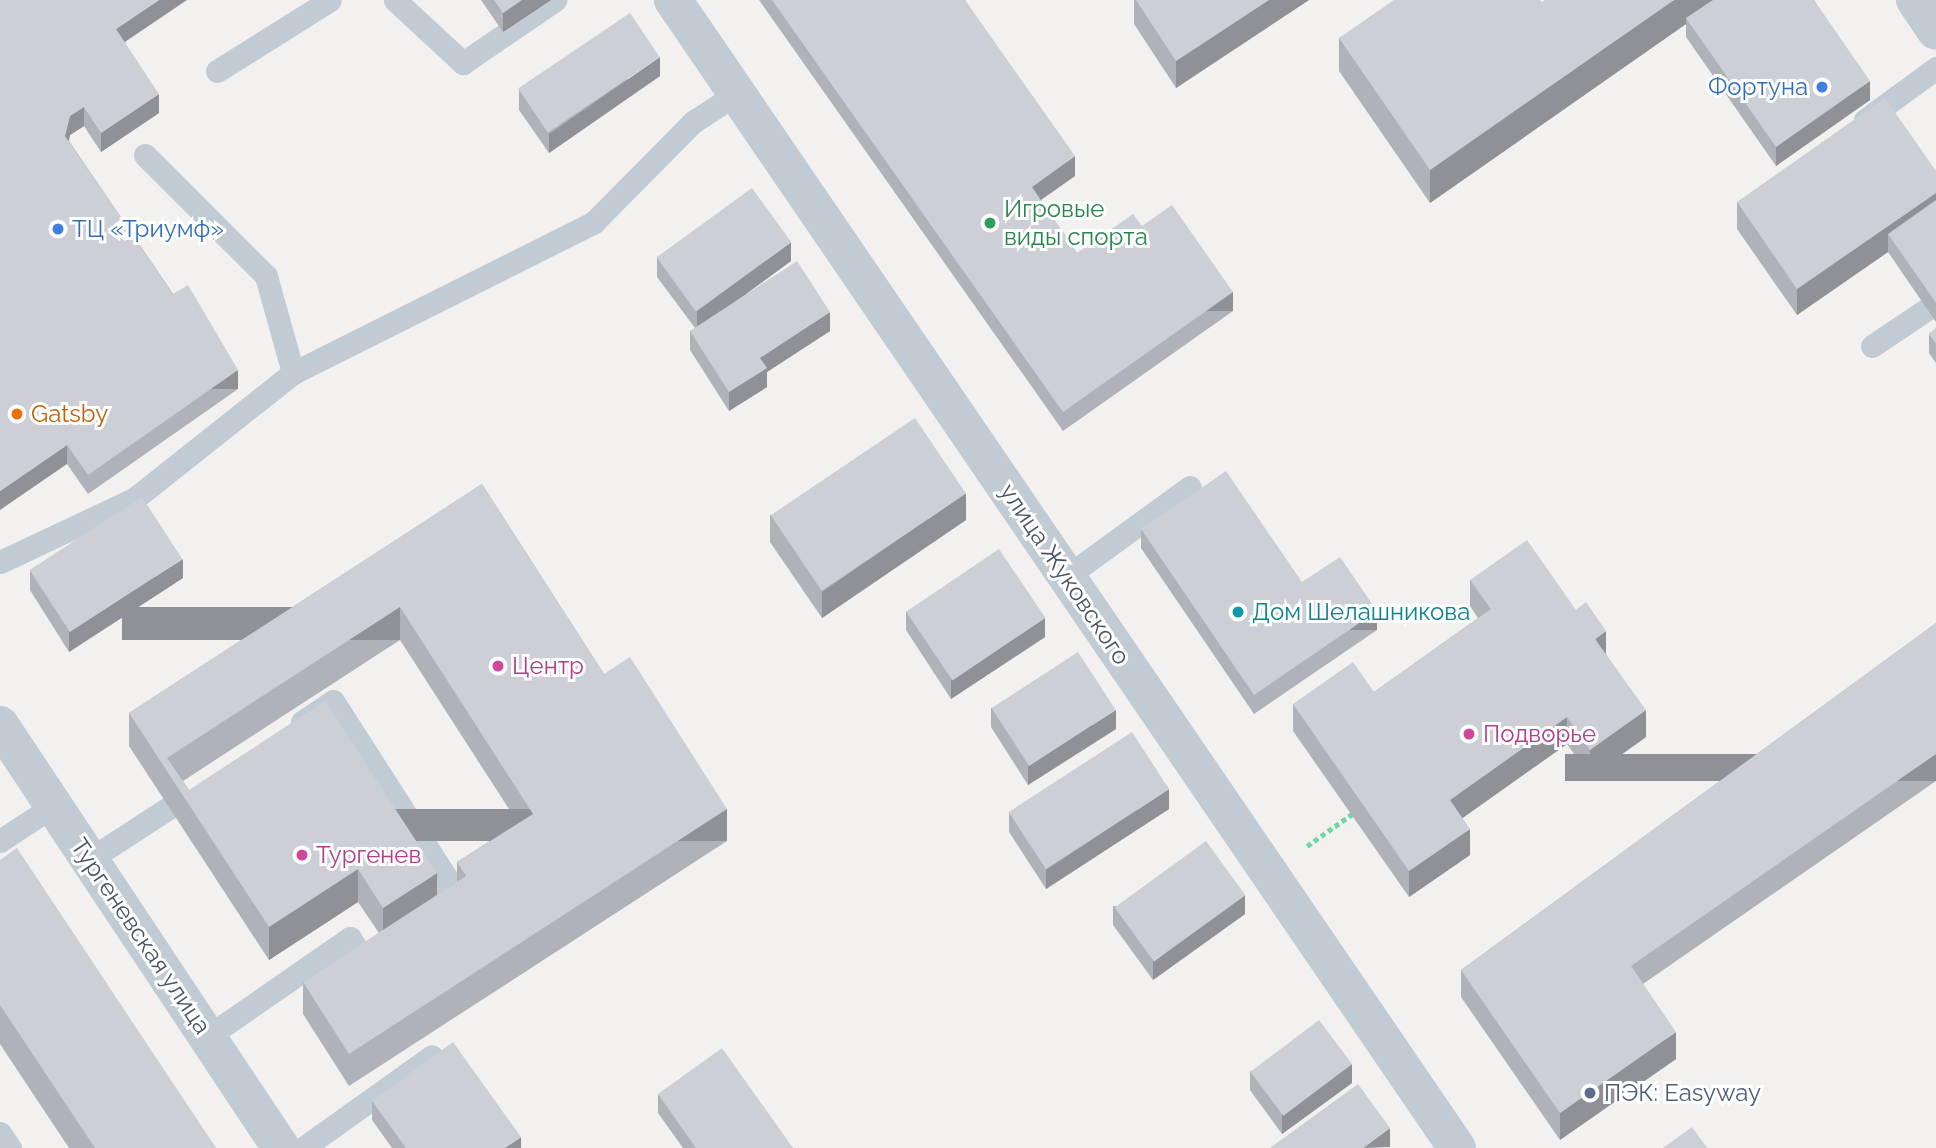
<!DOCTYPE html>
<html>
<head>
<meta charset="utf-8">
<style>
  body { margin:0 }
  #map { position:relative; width:1936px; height:1148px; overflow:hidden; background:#f3f0f0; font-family:Raleway,sans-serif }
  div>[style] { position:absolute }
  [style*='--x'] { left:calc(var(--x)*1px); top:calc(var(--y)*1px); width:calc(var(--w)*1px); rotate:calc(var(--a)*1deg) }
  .path>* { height:4.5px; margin-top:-2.25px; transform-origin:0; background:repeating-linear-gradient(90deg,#6fd6a5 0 5px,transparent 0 8.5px) }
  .lane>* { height:23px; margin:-11.5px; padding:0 11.5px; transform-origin:11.5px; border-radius:11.5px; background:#c0cbd3 }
  .street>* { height:38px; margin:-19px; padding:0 19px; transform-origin:19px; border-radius:19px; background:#c0cbd3 }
  .wall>* { inset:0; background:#afb2b8 }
  .shaded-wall>* { inset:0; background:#8f9196; transform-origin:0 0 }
  .building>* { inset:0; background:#cccfd6; transform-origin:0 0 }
  .dots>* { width:19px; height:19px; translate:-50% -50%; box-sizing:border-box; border:4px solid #fff; border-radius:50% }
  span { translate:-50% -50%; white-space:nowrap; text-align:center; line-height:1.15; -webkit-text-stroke:6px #fff; paint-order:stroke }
  .shop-label { font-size:24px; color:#366cbe }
  .right { translate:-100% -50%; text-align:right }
  .left { translate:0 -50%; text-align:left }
  .leisure-label { font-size:24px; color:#27864d }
  .food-label { font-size:24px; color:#c56008 }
  .street-label { font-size:24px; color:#465360 }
  .culture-label { font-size:24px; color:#0d838f }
  .hotel-label { font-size:24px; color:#b23c85 }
  .service-label { font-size:24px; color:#4e5e75 }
</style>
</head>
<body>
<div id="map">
  <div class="path">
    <i style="--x:1307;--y:846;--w:55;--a:-35.4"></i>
  </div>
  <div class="lane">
    <i style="--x:395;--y:0;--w:93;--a:42.8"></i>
    <i style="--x:463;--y:63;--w:112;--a:-34.4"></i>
    <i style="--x:217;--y:71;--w:133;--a:-32.1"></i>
    <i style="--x:1865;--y:120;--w:88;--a:-36.2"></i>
    <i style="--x:145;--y:155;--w:171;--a:45"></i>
    <i style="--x:266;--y:276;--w:101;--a:74.4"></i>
    <i style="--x:1872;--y:346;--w:66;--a:-33.9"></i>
    <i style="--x:0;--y:562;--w:148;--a:-25.2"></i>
    <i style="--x:134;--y:499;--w:203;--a:-38.4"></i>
    <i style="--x:293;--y:373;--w:337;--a:-26.6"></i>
    <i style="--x:594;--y:222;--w:141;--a:-45.3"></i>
    <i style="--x:693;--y:122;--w:51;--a:-33.1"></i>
    <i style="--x:1066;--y:577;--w:153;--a:-36"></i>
    <i style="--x:302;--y:722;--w:37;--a:-34"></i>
    <i style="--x:333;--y:701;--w:209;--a:57.3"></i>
    <i style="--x:446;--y:877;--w:35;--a:93"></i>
    <i style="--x:444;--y:912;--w:7;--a:146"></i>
    <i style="--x:0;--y:841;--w:64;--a:-33.4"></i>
    <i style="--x:90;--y:859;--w:95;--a:-33"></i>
    <i style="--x:207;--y:1037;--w:174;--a:-34.7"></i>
    <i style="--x:350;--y:938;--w:28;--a:58"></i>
    <i style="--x:365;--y:962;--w:14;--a:-30"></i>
    <i style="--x:0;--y:1133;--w:18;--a:56"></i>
    <i style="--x:303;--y:1148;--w:158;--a:-35.5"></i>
  </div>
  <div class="street">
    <i style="--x:673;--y:0;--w:1390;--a:55.67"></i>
    <i style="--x:1915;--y:0;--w:37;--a:56"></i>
    <i style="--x:0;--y:725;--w:508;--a:56.4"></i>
  </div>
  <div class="wall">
    <i style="clip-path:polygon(0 0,125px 42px,159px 113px,101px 152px,84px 126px,70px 135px,69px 141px,238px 389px,88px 494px,67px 464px)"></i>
    <i style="clip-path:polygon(481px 0,551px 0,503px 32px)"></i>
    <i style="clip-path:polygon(759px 0,965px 0,1075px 176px,1041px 200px,1077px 253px,1142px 226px,1233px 311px,1063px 431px)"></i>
    <i style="clip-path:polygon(1134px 0,1309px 0,1176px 88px,1134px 24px)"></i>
    <i style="clip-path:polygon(1814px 0,1870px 100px,1776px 166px,1686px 37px,1686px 24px,1430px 203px,1339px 71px,1339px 38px,1542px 2px)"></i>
    <i style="clip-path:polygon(660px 76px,549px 153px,519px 110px,519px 90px)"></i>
    <i style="clip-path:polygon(1936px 171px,1936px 322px,1888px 252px,1797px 315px,1737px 229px,1737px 202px)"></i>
    <i style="clip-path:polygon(657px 258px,791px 261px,746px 294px,830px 331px,767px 372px,767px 387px,729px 411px,690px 350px,690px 331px,695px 328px,657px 277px)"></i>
    <i style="clip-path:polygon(1936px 328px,1936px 363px,1929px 353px,1929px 334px)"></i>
    <i style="clip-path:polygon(evenodd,482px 484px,604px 674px,727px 841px,349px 1086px,303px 1014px,303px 982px,379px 933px,358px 902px,269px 960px,129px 746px,129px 713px,482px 484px,400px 640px,518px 823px,457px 862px,457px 882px,437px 895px,189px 790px,183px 781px,400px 640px)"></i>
    <i style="clip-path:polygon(770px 515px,966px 520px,822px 618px,770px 542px)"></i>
    <i style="clip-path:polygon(1141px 529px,1302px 582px,1377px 630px,1254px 714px,1141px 548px)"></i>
    <i style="clip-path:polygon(30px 571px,183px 578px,69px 652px,30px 590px)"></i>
    <i style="clip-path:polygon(1470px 580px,1606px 654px,1646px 737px,1590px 777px,1567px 744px,1462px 818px,1470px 855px,1409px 897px,1293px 731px,1293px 704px,1374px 692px,1478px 618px,1470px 606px)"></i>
    <i style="clip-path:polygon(906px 611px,1045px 637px,951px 699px,906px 630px)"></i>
    <i style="clip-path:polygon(1936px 623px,1936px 781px,1643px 984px,1676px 1059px,1560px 1140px,1461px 997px,1461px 970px)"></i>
    <i style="clip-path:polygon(991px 708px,1116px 729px,1028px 785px,991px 727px)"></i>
    <i style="clip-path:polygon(1169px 809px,1046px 889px,1009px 832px,1009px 813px)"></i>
    <i style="clip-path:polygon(0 860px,216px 1148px,69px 1148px,0 1044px)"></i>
    <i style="clip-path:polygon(1113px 906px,1245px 914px,1153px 980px,1113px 925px)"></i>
    <i style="clip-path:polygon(1250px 1071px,1352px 1083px,1282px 1134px,1250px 1090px)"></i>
    <i style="clip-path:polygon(658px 1094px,793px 1148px,683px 1148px,658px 1113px)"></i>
    <i style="clip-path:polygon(372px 1101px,521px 1148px,392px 1148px,372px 1120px)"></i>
  </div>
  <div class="shaded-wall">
    <i style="clip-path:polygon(159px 0,187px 0,116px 48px,116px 29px)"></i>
    <i style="clip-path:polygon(522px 0,551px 0,503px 32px,503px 13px)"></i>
    <i style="clip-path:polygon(1269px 0,1309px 0,1176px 88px,1176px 61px)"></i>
    <i style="clip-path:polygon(1674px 0,1721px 0,1686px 18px,1686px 24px,1430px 203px,1430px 170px)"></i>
    <i style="clip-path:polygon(660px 57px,660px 76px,549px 153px,549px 134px)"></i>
    <i style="clip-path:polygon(1870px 81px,1870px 100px,1776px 166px,1776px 147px)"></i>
    <i style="clip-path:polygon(159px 94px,159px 113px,101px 152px,101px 133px)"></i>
    <i style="clip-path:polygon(84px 107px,84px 126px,70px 135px,65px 155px,65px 136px,70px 116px)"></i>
    <i style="clip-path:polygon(1075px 156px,1075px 176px,1032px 206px,1032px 187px)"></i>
    <i style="clip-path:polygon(1936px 193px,1936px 219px,1888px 234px,1888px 252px,1797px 315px,1797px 289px)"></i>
    <i style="clip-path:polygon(791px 242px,791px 261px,697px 330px,697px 311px)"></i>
    <i style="left:1233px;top:292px;width:19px;height:208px;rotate:90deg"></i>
    <i style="clip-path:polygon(830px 312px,830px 331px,767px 372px,767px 387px,729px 411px,729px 392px,760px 358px)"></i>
    <i style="left:238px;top:370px;width:19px;height:183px;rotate:90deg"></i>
    <i style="clip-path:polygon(67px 445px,67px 464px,0 510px,0 491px)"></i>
    <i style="clip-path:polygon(966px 493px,966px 520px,822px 618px,822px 592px)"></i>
    <i style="clip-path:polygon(183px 559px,183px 578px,69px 652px,69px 632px)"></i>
    <i style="left:400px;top:607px;width:33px;height:278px;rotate:90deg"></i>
    <i style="left:1377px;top:611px;width:19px;height:149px;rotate:90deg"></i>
    <i style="clip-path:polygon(1045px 618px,1045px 637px,951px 699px,951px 680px)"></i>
    <i style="clip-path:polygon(1606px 631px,1606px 658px,1595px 639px)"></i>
    <i style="clip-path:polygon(1116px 710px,1116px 729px,1028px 785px,1028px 766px)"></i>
    <i style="clip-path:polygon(1646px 710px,1646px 737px,1590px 777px,1590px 750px)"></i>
    <i style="clip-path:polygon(1567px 717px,1567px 744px,1450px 827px,1450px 800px)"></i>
    <i style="left:1936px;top:754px;width:27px;height:371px;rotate:90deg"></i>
    <i style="clip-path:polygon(1169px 789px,1169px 809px,1046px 889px,1046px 870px)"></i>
    <i style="left:727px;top:809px;width:32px;height:450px;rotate:90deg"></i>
    <i style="clip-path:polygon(1470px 829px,1470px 855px,1409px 897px,1409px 871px)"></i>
    <i style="clip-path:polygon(358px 869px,358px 902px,269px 960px,269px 927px)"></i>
    <i style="clip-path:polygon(437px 873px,437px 905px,383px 940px,383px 908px)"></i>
    <i style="clip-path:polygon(1245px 895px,1245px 914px,1153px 980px,1153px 961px)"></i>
    <i style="clip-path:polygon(1676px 1032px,1676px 1059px,1560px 1140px,1560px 1113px)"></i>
    <i style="clip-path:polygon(1352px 1064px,1352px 1083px,1282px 1134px,1282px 1115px)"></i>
    <i style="clip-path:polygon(1390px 1128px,1390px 1147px,1363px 1148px)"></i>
    <i style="clip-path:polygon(521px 1137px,521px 1148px,505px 1148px)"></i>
  </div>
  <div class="building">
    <i style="clip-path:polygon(0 0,159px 0,116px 29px,159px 94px,101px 133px,84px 107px,70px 116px,65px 136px,173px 294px,188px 285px,238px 370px,88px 475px,67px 445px,0 491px)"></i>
    <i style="clip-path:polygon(494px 0,522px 0,503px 13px)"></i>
    <i style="clip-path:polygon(772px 0,965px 0,1075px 156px,1032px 187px,1077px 253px,1133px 214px,1142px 226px,1172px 205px,1233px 292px,1063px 412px)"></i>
    <i style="clip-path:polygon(1136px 0,1269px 0,1176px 61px)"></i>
    <i style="clip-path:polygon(1394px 0,1540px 0,1542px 2px,1545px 0,1674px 0,1430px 170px,1339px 38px)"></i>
    <i style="clip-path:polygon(1713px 0,1814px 0,1870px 81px,1776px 147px,1686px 18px)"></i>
    <i style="left:630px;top:13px;width:53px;height:135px;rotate:56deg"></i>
    <i style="clip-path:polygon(1885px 98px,1936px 171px,1936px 193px,1797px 289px,1737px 202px)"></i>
    <i style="left:752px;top:188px;width:67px;height:118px;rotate:54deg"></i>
    <i style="clip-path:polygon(1936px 200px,1936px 303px,1888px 234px)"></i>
    <i style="clip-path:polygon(797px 261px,830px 312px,760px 358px,767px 368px,729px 392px,690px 331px)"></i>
    <i style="clip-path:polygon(1936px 328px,1936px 344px,1929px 334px)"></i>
    <i style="left:915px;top:418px;width:91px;height:174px;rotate:56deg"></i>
    <i style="clip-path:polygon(1226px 471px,1302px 582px,1340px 557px,1377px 611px,1254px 695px,1141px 529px)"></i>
    <i style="clip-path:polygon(482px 484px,604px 674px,630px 657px,727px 809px,349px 1054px,303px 982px,466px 876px,457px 862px,533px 814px,400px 607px,167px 758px,189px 790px,325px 701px,437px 873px,383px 908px,358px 869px,269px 927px,129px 713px)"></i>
    <i style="left:142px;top:497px;width:74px;height:134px;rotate:57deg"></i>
    <i style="clip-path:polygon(1527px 540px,1576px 610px,1586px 602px,1606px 631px,1595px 639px,1646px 710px,1590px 750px,1567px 717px,1450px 800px,1470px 829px,1409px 871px,1293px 704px,1353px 662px,1374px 692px,1491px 609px,1470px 580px)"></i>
    <i style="left:999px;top:549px;width:83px;height:112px;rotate:56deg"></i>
    <i style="clip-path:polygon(1936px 623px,1936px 754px,1631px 966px,1676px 1032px,1560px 1113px,1461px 970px)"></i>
    <i style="left:1078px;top:652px;width:69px;height:103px;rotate:57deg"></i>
    <i style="left:1132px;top:732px;width:68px;height:147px;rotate:57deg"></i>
    <i style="left:1206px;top:841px;width:67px;height:113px;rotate:54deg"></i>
    <i style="clip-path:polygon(17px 848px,216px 1148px,95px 1148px,0 1005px,0 860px)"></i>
    <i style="left:1319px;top:1020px;width:55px;height:86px;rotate:53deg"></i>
    <i style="clip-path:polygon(453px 1042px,521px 1137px,505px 1148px,406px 1148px,372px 1101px)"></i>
    <i style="clip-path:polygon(722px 1048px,793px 1148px,696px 1148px,658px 1094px)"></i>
    <i style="clip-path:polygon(1358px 1084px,1390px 1128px,1363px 1148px,1270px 1148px)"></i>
    <i style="clip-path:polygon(1692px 1127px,1707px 1148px,1663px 1148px)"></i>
  </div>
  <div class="dots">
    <i style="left:1822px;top:87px;background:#3f7fe0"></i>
    <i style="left:990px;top:223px;background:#2e9e5b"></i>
    <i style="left:58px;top:229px;background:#3f7fe0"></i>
    <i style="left:17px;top:414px;background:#e8710a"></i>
    <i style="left:1238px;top:612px;background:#0f9aa8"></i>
    <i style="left:498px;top:666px;background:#d1479c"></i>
    <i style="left:1469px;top:734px;background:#d1479c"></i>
    <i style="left:302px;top:855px;background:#d1479c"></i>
    <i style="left:1590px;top:1093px;background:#5c6f8a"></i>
  </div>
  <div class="shop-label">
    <span class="right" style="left:1808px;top:87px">Фортуна</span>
    <span class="left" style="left:72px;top:229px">ТЦ «Триумф»</span>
  </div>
  <div class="leisure-label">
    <span class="left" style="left:1004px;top:223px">Игровые<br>виды спорта</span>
  </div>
  <div class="food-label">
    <span class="left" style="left:31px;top:414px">Gatsby</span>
  </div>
  <div class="street-label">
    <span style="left:1065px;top:574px;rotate:56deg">улица Жуковского</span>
    <span style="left:141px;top:936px;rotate:56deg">Тургеневская улица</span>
  </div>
  <div class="culture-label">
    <span class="left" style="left:1252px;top:612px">Дом Шелашникова</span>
  </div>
  <div class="hotel-label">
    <span class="left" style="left:512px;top:666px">Центр</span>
    <span class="left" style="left:1483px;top:734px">Подворье</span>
    <span class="left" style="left:316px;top:855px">Тургенев</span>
  </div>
  <div class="service-label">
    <span class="left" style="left:1604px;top:1093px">ПЭК: Easyway</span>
  </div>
</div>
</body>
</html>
